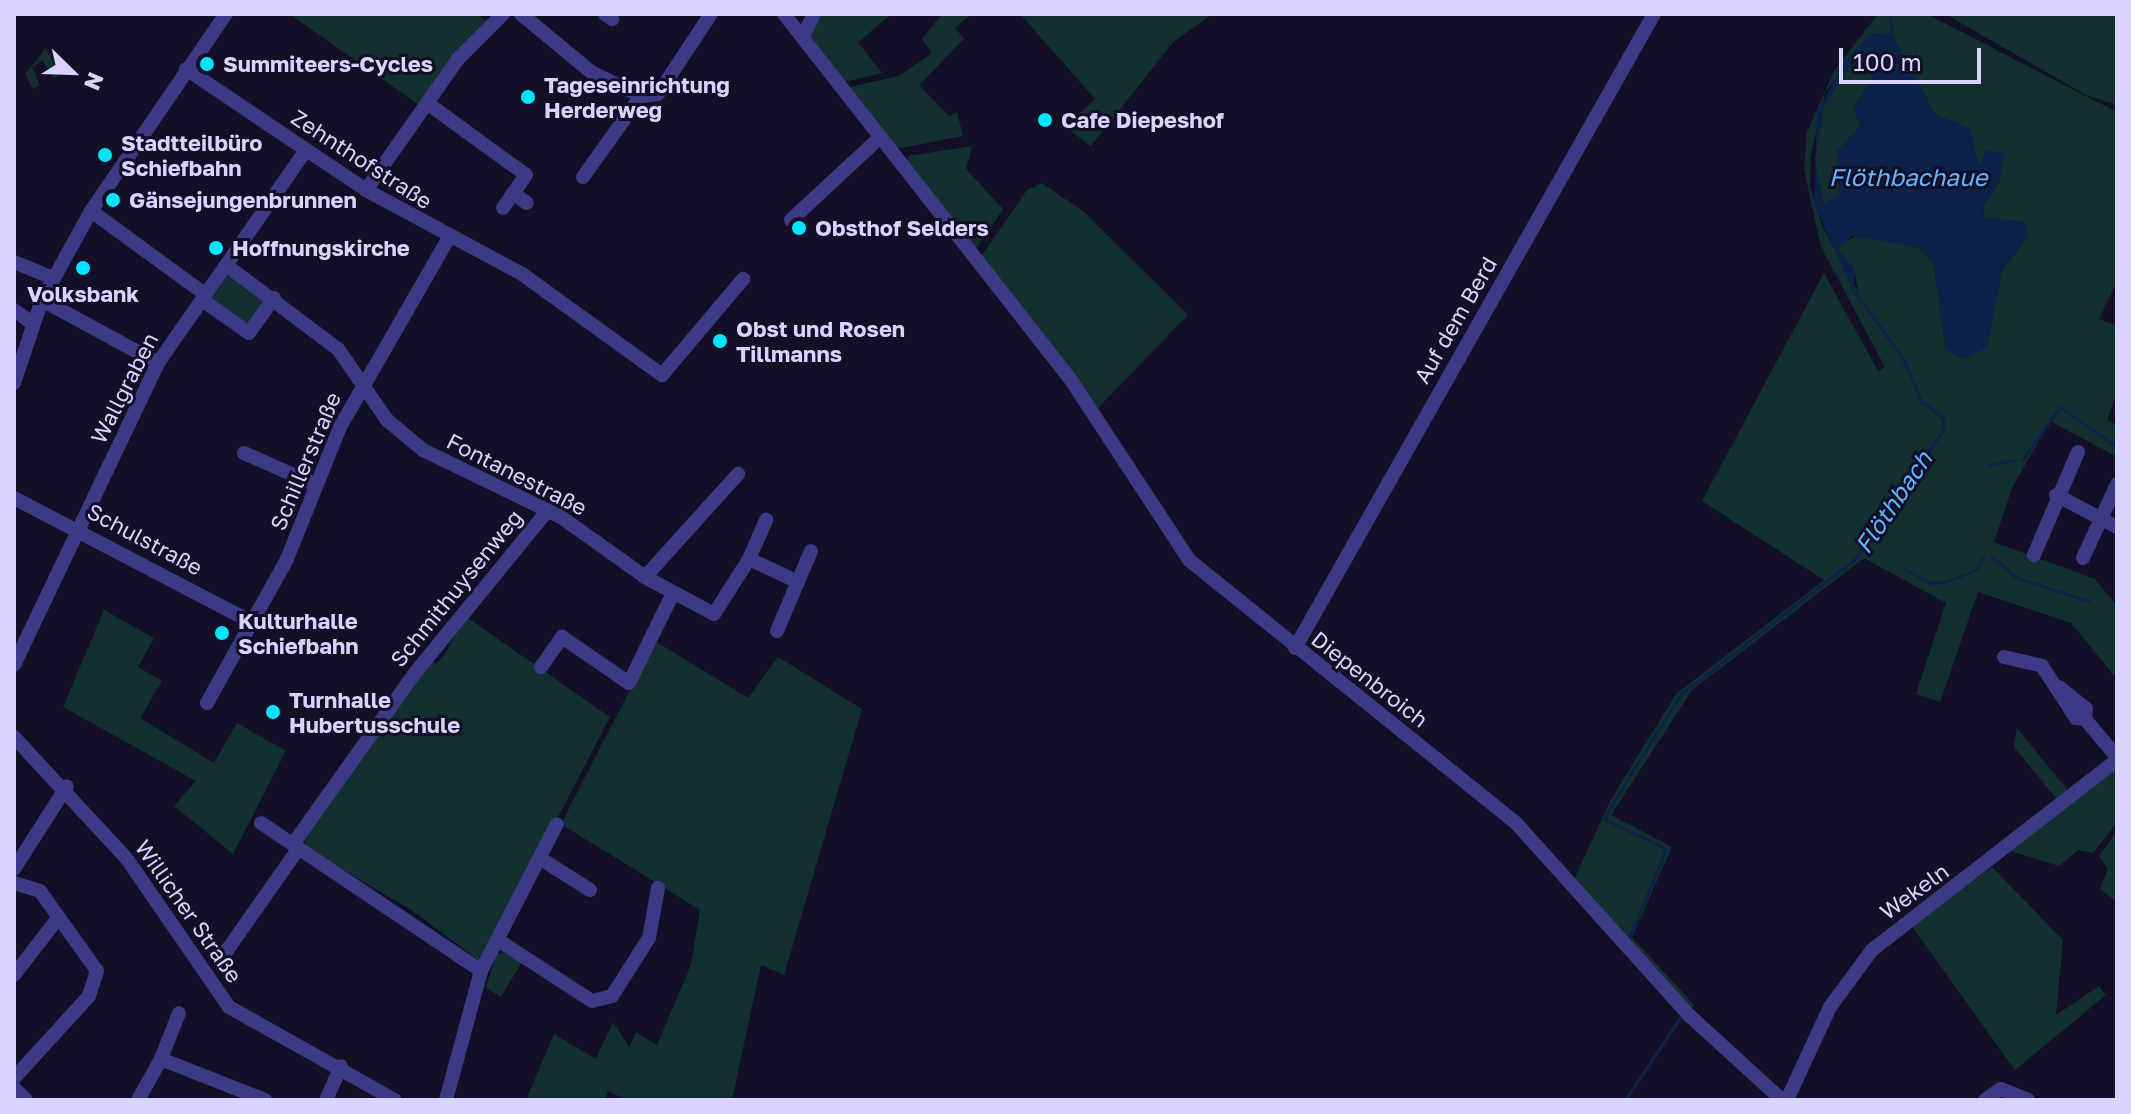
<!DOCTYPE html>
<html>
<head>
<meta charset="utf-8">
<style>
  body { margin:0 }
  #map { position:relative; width:2131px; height:1114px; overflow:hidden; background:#130f26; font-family:"Golos Text",sans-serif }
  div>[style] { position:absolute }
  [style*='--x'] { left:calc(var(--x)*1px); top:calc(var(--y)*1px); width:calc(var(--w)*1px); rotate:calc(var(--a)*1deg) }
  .green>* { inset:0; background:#12302f; transform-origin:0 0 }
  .water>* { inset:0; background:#0c2248 }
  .stream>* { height:3px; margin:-1.5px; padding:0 1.5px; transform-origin:1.5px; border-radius:1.5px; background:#0c2248 }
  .minor>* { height:14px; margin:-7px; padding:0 7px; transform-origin:7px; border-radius:7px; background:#3d3a85 }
  .dots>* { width:22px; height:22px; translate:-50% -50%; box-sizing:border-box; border:4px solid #130f26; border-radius:50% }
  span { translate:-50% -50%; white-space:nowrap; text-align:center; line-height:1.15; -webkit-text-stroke:6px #130f26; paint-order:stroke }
  .poi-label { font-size:22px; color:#d9d4ff; font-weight:700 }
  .left { translate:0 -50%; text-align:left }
  .street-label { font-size:22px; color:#d9d4ff }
  .water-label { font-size:24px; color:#62b6ff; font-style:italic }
  .frame { position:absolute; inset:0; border:16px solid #d9d4ff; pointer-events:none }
  .north { position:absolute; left:32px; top:32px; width:80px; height:80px; -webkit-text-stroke:6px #130f26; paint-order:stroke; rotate:113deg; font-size:22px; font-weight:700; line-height:32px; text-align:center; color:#d9d4ff }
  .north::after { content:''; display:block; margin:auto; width:28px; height:36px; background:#d9d4ff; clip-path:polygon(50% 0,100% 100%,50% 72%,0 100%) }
  .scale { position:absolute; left:1839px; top:48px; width:142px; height:36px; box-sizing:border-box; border:4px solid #d9d4ff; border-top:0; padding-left:10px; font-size:24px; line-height:28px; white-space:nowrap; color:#d9d4ff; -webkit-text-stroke:6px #130f26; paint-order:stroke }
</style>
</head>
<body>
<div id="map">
  <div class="green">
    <i style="clip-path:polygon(289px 14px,477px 14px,486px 21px,419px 105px)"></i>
    <i style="clip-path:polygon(819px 14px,892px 14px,858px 42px,882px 73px,841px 83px,810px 35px)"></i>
    <i style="clip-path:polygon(942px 14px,972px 14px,955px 28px,964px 39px,919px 85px,949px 116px,957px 112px,963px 136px,896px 149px,845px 88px,899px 76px,932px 53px,922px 39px)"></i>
    <i style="clip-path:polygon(999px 14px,1213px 14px,1174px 41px,1091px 146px,1065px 127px,1095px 99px,1021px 15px)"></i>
    <i style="clip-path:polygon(evenodd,1878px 14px,1927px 14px,2117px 112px,2117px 281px,2099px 319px,2117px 326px,2117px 392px,2107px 420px,2117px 425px,2117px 457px,2050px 421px,2012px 488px,1994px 542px,2095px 579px,2117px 606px,2117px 679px,2071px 623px,1978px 592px,1940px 702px,1916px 694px,1946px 603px,1864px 558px,1692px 690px,1611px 815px,1672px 847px,1632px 937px,1694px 1005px,1690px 1010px,1573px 882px,1610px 801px,1676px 694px,1824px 580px,1702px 501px,1824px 273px,1878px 371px,1885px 367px,1821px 247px,1804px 169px,1807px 132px,1834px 71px,1878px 14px,1860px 46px,1902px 54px,1919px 94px,1936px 115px,1970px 129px,1972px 158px,1980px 166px,1987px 161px,1999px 183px,1982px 200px,1984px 218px,2024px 222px,2028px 235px,2002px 271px,1986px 348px,1946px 349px,1933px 261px,1917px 247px,1863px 234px,1842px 242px,1838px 249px,1854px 269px,1858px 292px,1822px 226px,1810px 185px,1811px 154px,1825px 93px,1860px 46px)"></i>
    <i style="clip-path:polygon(1945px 14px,2117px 14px,2117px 105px,2088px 96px)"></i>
    <i style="clip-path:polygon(46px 48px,60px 75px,53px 78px,43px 61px,32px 67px,40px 85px,33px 89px,25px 74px)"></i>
    <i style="clip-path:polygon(1856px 55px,1875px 65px,1872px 80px,1853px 109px,1861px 126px,1837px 152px,1838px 196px,1823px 205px,1815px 159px,1824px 105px)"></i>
    <i style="clip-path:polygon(972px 146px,966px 169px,1003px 209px,974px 252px,908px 164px,908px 156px)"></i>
    <i style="clip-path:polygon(1042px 183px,1084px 212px,1188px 315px,1095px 411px,980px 258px,1027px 190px)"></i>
    <i style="left:229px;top:274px;width:47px;height:34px;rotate:35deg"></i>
    <i style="clip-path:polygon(104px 610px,154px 638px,138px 667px,162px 681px,140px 718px,214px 763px,237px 723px,286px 751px,233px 854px,174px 806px,196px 781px,63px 707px)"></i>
    <i style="clip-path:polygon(465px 616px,610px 717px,482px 963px,416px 913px,307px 848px,304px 836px,430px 659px,436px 664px,445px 654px)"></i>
    <i style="clip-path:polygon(655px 641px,748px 698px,778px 657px,862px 709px,784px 975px,761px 965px,732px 1100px,627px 1100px,608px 1091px,604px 1100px,526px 1100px,554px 1034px,596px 1059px,613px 1022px,629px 1047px,636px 1032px,657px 1045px,691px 965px,700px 910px,561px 824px)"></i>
    <i style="clip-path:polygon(2017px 728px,2070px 793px,2059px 802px,2014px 747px)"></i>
    <i style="clip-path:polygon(2117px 765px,2117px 822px,2093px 853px,2078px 850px,2059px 866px,2010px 851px)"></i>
    <i style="clip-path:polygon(2117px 831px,2117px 902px,2100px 889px,2108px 869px,2099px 856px)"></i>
    <i style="clip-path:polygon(1992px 867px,2063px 940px,2056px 1015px,2099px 986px,2106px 995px,2015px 1070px,1911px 925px)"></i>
    <i style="clip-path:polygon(505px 952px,522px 962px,501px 997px,486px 988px,496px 955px)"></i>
  </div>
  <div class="water">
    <i style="clip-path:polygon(evenodd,1872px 33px,1892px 34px,1936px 115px,1970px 129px,1979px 166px,1987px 149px,2004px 154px,1999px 183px,1981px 210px,1985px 217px,2024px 222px,2028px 235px,2002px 271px,1987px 348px,1962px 359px,1946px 349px,1933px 261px,1917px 247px,1851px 236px,1838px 249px,1854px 269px,1854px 294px,1814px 204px,1817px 112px,1847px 58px,1872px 33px,1856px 55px,1875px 64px,1872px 80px,1853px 109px,1861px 126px,1837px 152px,1838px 196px,1823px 205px,1815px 159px,1824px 106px,1856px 55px)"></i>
  </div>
  <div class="stream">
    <i style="--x:1890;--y:14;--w:21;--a:85"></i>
    <i style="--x:2022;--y:460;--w:65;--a:-54.4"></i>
    <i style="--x:2060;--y:407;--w:70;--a:35.1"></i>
    <i style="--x:1989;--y:465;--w:26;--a:-11"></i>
    <i style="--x:1991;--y:556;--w:34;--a:40"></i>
    <i style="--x:2017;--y:578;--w:75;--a:17.9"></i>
    <i style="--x:1904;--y:569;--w:30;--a:28"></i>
    <i style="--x:1930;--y:583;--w:15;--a:-4"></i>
    <i style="--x:1945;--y:582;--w:33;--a:-21"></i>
    <i style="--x:1976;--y:570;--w:14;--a:-60"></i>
    <i style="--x:1629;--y:938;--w:96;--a:-67.4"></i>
    <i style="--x:1666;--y:849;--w:69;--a:-154.2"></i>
    <i style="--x:1604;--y:819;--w:17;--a:-62"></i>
    <i style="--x:1612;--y:804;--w:128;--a:-58"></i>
    <i style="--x:1680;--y:695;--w:222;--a:-37.9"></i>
    <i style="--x:1855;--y:559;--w:156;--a:-55.7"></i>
    <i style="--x:1943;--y:430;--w:12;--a:-90"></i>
    <i style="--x:1943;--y:418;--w:28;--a:-142"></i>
    <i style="--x:1921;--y:401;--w:48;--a:-113.4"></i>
    <i style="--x:1902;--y:357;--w:82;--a:-126"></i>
    <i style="--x:1625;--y:1100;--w:102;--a:-56.2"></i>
  </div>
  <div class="minor">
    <i style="--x:521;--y:14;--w:91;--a:39.6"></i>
    <i style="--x:591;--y:72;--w:55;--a:25.6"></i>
    <i style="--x:605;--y:14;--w:9;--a:36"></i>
    <i style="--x:784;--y:14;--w:462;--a:51.9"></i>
    <i style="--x:1069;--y:377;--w:219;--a:56.7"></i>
    <i style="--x:1189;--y:560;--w:420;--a:38.8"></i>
    <i style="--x:1516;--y:823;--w:260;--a:48"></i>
    <i style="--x:1690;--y:1016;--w:125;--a:42.4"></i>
    <i style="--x:804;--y:34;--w:22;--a:-63"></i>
    <i style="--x:186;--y:69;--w:217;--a:33.9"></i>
    <i style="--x:366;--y:190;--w:177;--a:28.3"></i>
    <i style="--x:522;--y:274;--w:173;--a:35.8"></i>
    <i style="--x:662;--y:375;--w:126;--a:-49.8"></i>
    <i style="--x:427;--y:103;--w:122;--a:36"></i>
    <i style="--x:526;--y:175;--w:40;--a:124.9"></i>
    <i style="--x:583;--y:177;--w:100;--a:-54.4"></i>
    <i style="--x:641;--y:96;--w:17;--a:-7"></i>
    <i style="--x:658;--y:94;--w:96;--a:-56.5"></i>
    <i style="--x:366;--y:190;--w:160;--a:-54.9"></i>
    <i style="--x:458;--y:59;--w:64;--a:-45"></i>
    <i style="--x:513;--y:193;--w:17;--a:36"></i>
    <i style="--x:91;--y:211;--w:141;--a:36.1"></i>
    <i style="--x:791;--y:220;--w:117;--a:-42.9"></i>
    <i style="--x:14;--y:262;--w:42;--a:22.3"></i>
    <i style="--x:226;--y:265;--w:140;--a:36.9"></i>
    <i style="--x:338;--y:349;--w:86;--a:55.4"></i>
    <i style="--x:387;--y:420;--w:47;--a:39.8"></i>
    <i style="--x:423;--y:450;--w:153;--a:25.9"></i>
    <i style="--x:561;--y:517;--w:103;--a:35.5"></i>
    <i style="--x:645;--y:577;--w:139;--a:-47.9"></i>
    <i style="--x:42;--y:300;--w:132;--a:28.5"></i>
    <i style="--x:202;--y:300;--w:57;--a:35.1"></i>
    <i style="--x:249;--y:333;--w:43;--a:-54.5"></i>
    <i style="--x:14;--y:310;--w:22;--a:36"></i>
    <i style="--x:14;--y:383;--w:88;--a:-71.4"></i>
    <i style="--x:42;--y:300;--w:102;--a:-61.2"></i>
    <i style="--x:91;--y:211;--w:239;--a:-55.6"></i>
    <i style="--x:244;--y:453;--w:79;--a:24"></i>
    <i style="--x:2056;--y:495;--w:69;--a:27.7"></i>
    <i style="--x:14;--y:498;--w:270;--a:27.6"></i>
    <i style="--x:2034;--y:555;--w:112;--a:-66.9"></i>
    <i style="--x:2083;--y:558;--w:81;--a:-65.3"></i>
    <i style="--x:749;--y:559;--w:43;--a:-66.4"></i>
    <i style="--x:645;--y:577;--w:78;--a:28.2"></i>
    <i style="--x:714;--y:614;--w:65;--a:-57.5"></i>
    <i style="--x:749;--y:559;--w:54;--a:25.1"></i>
    <i style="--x:777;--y:631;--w:87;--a:-67"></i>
    <i style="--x:1295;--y:648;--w:729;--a:-60.48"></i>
    <i style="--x:2004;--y:657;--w:39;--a:13"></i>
    <i style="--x:2042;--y:666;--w:62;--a:56.8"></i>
    <i style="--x:2076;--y:718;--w:9;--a:6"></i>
    <i style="--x:14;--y:665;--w:335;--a:-64.5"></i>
    <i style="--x:158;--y:363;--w:259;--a:-55.2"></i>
    <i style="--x:541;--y:667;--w:37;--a:-55"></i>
    <i style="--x:562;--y:637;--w:81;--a:34.5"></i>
    <i style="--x:629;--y:683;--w:100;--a:-63.9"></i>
    <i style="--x:2059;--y:687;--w:35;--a:39"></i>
    <i style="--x:2086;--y:709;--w:10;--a:96"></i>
    <i style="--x:2085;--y:719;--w:50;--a:49.9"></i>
    <i style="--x:207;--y:703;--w:165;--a:-60.9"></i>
    <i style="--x:287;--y:559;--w:142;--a:-68.1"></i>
    <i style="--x:340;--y:427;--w:217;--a:-60.1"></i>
    <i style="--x:14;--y:737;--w:166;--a:47.2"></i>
    <i style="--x:127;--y:859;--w:180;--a:55.4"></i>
    <i style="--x:229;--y:1007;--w:190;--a:29.3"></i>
    <i style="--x:261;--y:823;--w:265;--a:33.9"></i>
    <i style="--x:481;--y:971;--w:134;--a:105.2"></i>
    <i style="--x:293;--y:844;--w:210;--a:-54.5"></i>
    <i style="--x:415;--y:673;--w:210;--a:-50.8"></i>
    <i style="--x:541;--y:859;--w:58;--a:32.3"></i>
    <i style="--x:14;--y:869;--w:98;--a:-57.4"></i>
    <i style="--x:14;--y:883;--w:27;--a:17"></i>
    <i style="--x:40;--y:891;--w:98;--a:54.5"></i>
    <i style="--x:97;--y:971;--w:26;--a:108"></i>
    <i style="--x:89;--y:996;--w:111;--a:132.4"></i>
    <i style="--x:498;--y:940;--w:112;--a:33"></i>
    <i style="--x:592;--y:1001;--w:21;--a:-14"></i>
    <i style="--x:612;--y:996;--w:69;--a:-57.5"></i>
    <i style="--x:649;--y:938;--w:51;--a:-79.8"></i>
    <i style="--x:223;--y:956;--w:132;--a:-54.9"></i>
    <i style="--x:481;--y:971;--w:165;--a:-62.7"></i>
    <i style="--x:14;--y:975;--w:73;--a:-52.2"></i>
    <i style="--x:161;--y:1059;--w:49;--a:-68.6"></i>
    <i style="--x:14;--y:1088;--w:17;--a:45"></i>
    <i style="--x:138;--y:1100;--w:47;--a:-60.7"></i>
    <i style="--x:161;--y:1059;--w:112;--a:21.5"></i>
    <i style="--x:326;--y:1100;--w:37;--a:-66"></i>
    <i style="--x:1787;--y:1100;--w:102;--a:-65.2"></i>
    <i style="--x:1830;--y:1007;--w:71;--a:-53.6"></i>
    <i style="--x:1872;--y:950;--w:310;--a:-37.8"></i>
    <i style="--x:1985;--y:1100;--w:19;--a:-35"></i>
    <i style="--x:2001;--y:1089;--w:29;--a:22"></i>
  </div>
  <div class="dots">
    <i style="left:207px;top:64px;background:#00e5ff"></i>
    <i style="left:528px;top:97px;background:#00e5ff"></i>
    <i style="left:1045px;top:120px;background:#00e5ff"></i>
    <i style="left:105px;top:155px;background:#00e5ff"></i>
    <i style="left:113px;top:200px;background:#00e5ff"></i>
    <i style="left:799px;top:228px;background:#00e5ff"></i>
    <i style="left:216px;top:248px;background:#00e5ff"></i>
    <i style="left:83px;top:268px;background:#00e5ff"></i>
    <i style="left:720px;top:341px;background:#00e5ff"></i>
    <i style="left:222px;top:633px;background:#00e5ff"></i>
    <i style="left:273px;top:712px;background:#00e5ff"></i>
  </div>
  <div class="poi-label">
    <span class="left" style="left:223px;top:64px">Summiteers-Cycles</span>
    <span class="left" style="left:544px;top:97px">Tageseinrichtung<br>Herderweg</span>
    <span class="left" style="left:1061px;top:120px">Cafe Diepeshof</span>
    <span class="left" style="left:121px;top:155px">Stadtteilbüro<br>Schiefbahn</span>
    <span class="left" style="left:129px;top:200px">Gänsejungenbrunnen</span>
    <span class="left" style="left:815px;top:228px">Obsthof Selders</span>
    <span class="left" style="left:232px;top:248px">Hoffnungskirche</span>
    <span style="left:83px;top:294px">Volksbank</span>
    <span class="left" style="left:736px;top:341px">Obst und Rosen<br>Tillmanns</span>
    <span class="left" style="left:238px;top:633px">Kulturhalle<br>Schiefbahn</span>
    <span class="left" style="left:289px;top:712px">Turnhalle<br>Hubertusschule</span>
  </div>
  <div class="street-label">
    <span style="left:362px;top:159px;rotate:33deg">Zehnthofstraße</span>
    <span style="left:1455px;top:320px;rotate:-60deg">Auf dem Berd</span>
    <span style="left:124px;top:388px;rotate:-63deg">Wallgraben</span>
    <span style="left:305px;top:461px;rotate:-67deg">Schillerstraße</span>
    <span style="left:517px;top:474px;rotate:27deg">Fontanestraße</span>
    <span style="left:145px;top:539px;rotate:28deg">Schulstraße</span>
    <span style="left:456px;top:588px;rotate:-51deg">Schmithuysenweg</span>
    <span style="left:1370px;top:679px;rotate:38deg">Diepenbroich</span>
    <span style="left:1914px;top:891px;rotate:-36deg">Wekeln</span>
    <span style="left:189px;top:911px;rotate:55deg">Willicher Straße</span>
  </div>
  <div class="water-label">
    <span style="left:1908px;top:177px">Flöthbachaue</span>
    <span style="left:1893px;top:502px;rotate:-56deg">Flöthbach</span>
  </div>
  <div class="frame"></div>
  <div class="north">N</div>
  <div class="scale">100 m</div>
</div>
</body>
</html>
